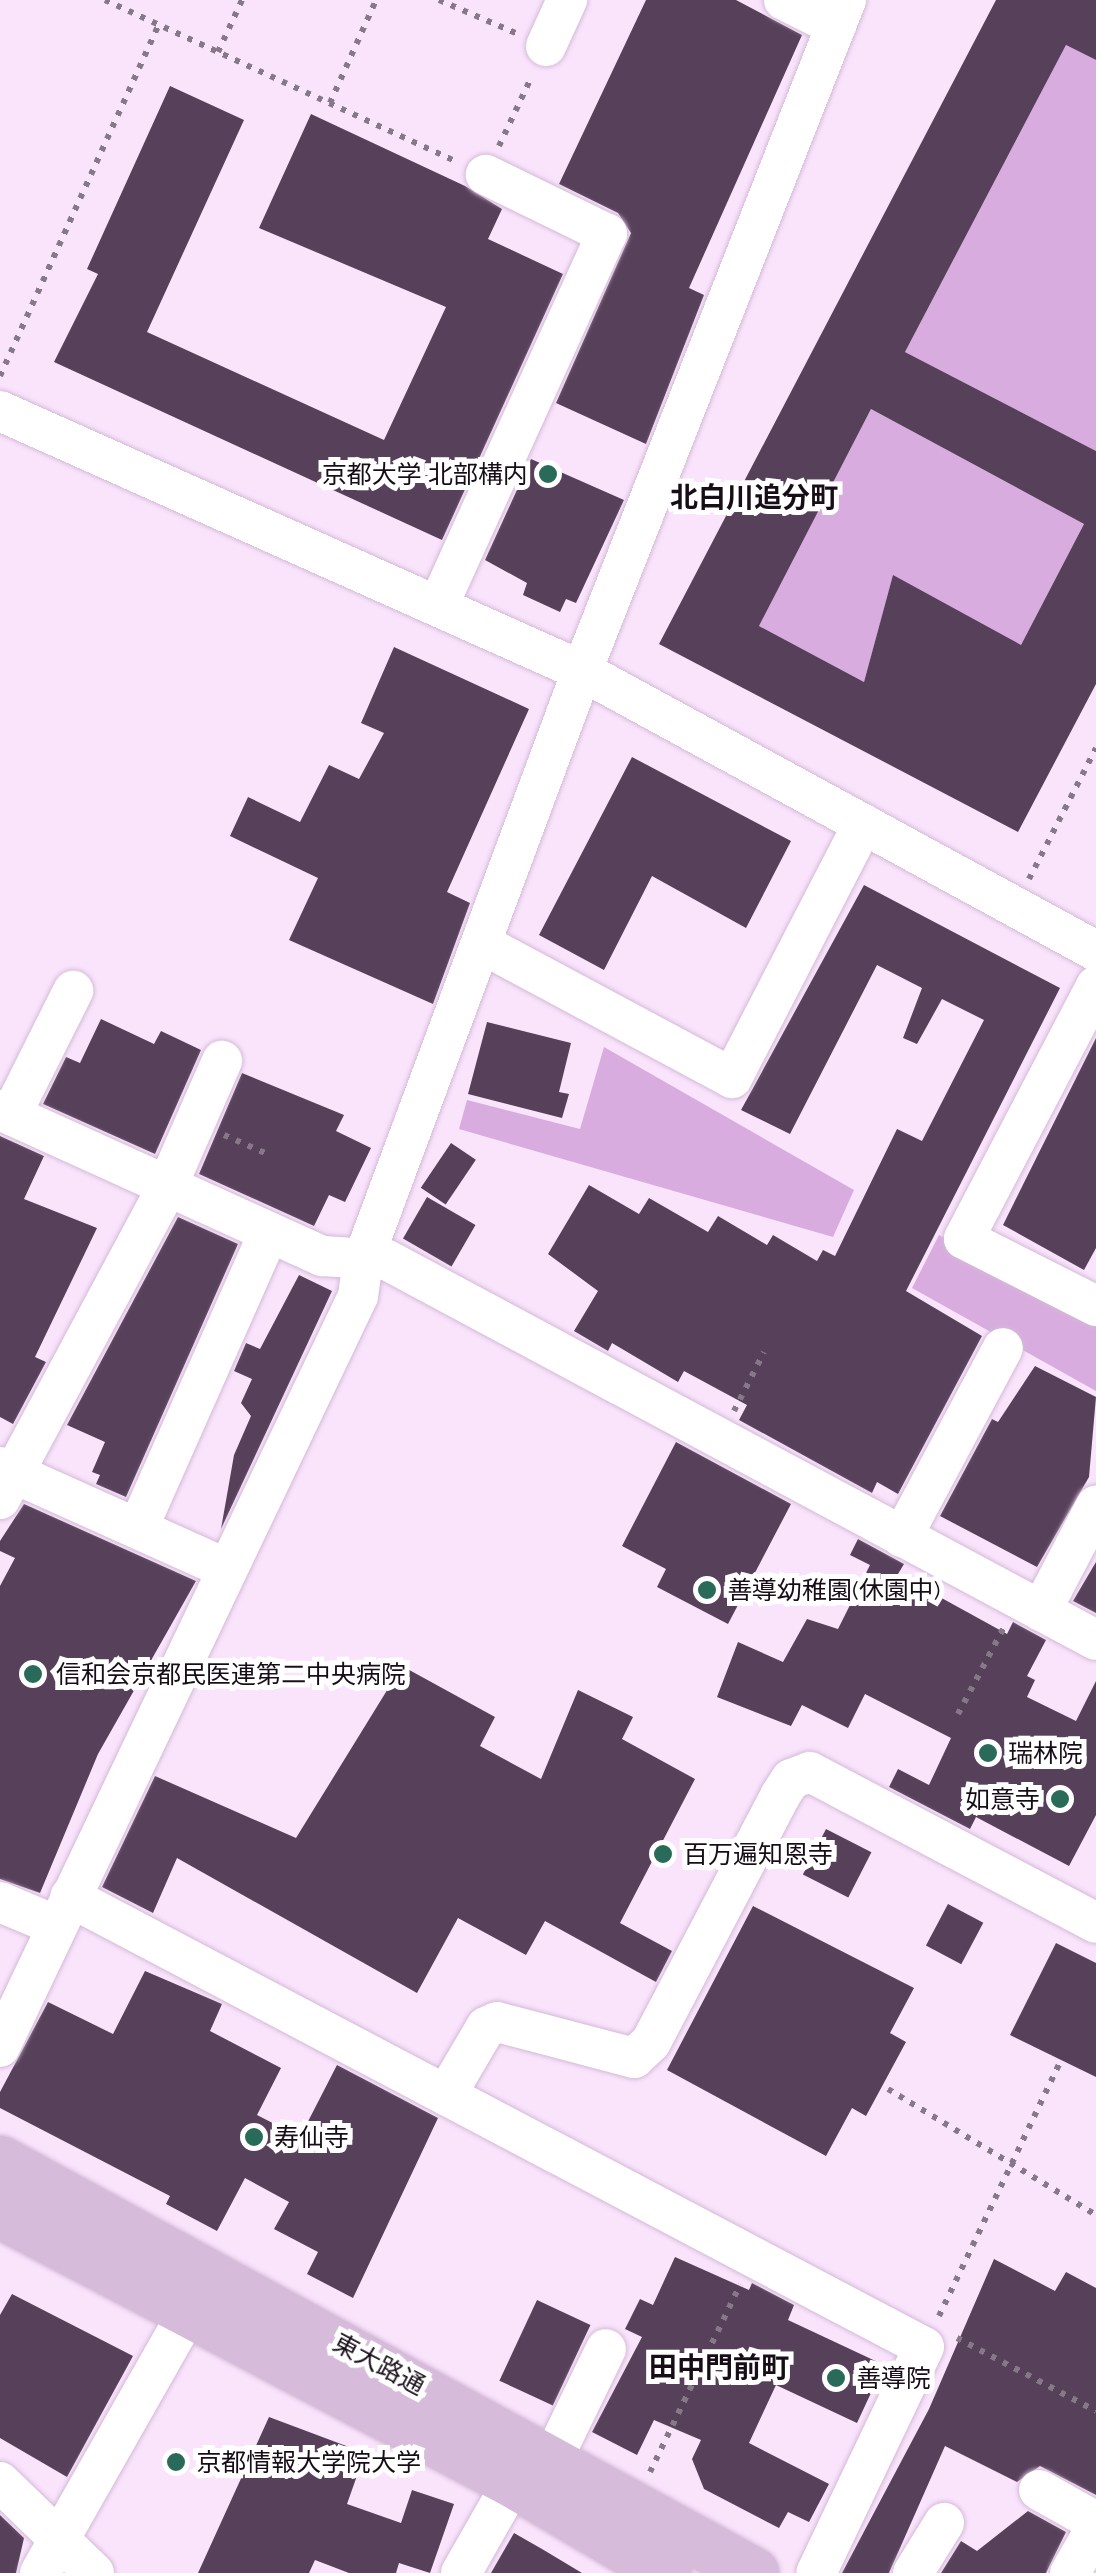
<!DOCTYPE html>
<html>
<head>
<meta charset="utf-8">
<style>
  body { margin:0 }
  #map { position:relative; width:1096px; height:2573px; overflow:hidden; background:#fae4fc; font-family:Raleway,"Noto Sans JP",sans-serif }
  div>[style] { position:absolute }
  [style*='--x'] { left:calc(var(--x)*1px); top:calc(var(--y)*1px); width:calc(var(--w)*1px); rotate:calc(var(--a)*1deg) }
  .green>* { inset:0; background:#d9acdf }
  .building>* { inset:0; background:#57415a; transform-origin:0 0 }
  .path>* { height:6px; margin-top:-3px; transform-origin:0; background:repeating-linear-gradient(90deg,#877889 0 5px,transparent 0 13px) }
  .roads { filter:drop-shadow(0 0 2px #d4b9d7) drop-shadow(0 0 2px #d4b9d7) }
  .minor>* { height:40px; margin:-20px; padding:0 20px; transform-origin:20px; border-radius:20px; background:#fff }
  .major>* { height:50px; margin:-25px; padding:0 25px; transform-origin:25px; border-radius:25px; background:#d6bbda }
  .dots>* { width:28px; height:28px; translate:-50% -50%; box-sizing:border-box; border:5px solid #fff; border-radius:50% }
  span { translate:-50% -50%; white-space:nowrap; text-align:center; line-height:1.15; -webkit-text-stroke:10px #fff; paint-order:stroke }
  .poi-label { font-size:25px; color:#160d17 }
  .right { translate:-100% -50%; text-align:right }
  .left { translate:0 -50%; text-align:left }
  .street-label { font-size:25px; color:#160d17 }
  .neighbourhood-label { font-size:28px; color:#160d17; font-weight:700 }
</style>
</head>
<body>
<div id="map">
  <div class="green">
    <i style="clip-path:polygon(1066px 45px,1096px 60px,1096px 451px,905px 352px)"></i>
    <i style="clip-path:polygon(871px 409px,1084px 524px,972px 739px,893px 576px,864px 682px,759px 626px)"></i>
    <i style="clip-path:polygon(604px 1047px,854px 1190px,833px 1237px,459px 1129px,467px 1100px,580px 1129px)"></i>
    <i style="clip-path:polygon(939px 1235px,1096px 1321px,1096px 1391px,912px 1288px)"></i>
  </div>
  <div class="building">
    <i style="clip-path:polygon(646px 0,736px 0,802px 35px,689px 288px,704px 295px,646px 444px,556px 403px,631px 233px,618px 213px,559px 184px)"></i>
    <i style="clip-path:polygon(evenodd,996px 0,1096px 0,1096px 60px,1066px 45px,905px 352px,1096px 451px,1096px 684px,1018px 832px,659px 644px,996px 0,871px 409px,1084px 524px,1021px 645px,893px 575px,864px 682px,759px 626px,871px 409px)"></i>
    <i style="clip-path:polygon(170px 86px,244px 120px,147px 332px,384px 440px,446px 307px,259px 228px,311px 114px,465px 186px,502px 209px,488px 239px,563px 274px,442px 540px,54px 362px,98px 274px,87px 269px)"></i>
    <i style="clip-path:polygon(531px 459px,624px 500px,576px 603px,566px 599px,560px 612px,523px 595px,527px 583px,485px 560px)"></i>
    <i style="clip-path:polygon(394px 647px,529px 709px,447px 892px,470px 903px,433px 1004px,289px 940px,318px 878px,230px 836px,248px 797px,300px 822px,329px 765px,359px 779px,384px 733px,361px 723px)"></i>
    <i style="clip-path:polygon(632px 757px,791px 841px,746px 928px,652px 876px,604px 970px,539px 935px)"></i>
    <i style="clip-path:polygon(864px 885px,1060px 988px,906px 1291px,982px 1336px,898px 1494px,877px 1482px,872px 1493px,739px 1420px,747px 1405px,684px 1371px,678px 1382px,612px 1343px,608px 1351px,574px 1331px,598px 1291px,548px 1254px,589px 1185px,639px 1214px,649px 1198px,708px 1232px,718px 1216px,767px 1245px,773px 1235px,817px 1261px,823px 1250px,835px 1256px,897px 1129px,922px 1141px,984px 1020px,942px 999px,917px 1044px,903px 1038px,922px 988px,877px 965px,790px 1134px,741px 1110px)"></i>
    <i style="clip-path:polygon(101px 1019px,154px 1044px,161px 1031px,201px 1050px,155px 1154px,43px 1104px,66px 1057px,80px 1063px)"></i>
    <i style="clip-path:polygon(487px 1022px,571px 1043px,559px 1092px,569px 1094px,562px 1118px,468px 1094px)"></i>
    <i style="clip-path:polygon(1096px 1038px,1096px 1248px,1084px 1270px,1003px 1225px)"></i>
    <i style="clip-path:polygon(242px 1073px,344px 1115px,336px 1131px,371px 1148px,345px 1202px,329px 1195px,314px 1226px,199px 1174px)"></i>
    <i style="clip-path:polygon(0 1136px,44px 1156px,24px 1199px,97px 1228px,35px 1357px,46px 1362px,13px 1424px,0 1417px)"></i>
    <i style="left:451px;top:1143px;width:30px;height:54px;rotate:34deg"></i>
    <i style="left:427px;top:1197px;width:56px;height:48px;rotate:30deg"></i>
    <i style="clip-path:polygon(178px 1217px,238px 1244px,126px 1497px,96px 1484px,100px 1475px,92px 1472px,105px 1442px,67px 1425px)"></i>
    <i style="clip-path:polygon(299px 1275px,332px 1291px,221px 1529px,234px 1455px,251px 1416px,241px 1403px,252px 1379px,234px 1371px,246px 1343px,260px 1349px)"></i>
    <i style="clip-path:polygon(1035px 1366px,1096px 1397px,1089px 1477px,1037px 1567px,940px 1516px,992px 1419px,998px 1422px)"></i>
    <i style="clip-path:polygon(676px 1442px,791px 1504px,728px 1624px,657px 1587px,666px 1569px,622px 1546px)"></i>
    <i style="clip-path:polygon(24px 1504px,196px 1581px,98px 1754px,40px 1893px,0 1879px,0 1586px,15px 1558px,0 1551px,0 1541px)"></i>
    <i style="clip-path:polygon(858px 1539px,904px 1564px,898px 1574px,1007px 1634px,1013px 1622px,1046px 1640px,1027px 1676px,1035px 1680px,1027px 1697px,1076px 1721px,1096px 1681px,1096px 1815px,1069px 1866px,976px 1817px,970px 1829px,889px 1787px,898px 1769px,929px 1785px,951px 1738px,865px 1694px,848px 1728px,802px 1705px,791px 1726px,717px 1697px,738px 1642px,783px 1662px,807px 1619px,838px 1629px,870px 1565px,850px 1555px)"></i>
    <i style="clip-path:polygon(1096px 1562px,1096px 1613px,1073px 1601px)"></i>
    <i style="clip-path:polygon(402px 1666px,495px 1717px,480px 1746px,541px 1779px,578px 1690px,633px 1717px,622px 1739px,695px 1779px,620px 1923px,672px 1951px,656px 1982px,545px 1921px,526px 1955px,458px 1918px,417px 1993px,177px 1858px,153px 1913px,102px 1887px,155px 1776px,296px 1838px)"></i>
    <i style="left:826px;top:1829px;width:51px;height:51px;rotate:27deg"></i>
    <i style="left:948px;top:1904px;width:40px;height:47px;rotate:28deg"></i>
    <i style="clip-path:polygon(753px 1906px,914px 1988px,890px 2033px,906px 2042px,866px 2116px,852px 2108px,826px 2156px,667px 2070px)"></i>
    <i style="clip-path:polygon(1056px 1943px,1096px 1963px,1096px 2077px,1010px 2035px)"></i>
    <i style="clip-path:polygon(145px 1971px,222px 2004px,210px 2031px,281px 2068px,257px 2115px,300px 2137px,337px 2065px,438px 2118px,353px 2298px,307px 2274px,318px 2252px,274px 2229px,289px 2202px,245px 2178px,217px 2231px,166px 2204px,170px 2196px,0 2108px,0 2092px,48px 2002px,113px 2034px)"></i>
    <i style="clip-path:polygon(675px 2257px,749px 2290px,752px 2283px,794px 2305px,788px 2320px,884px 2365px,857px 2423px,776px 2385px,749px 2443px,829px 2484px,809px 2522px,788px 2512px,779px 2528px,704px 2489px,692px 2459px,701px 2440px,654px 2420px,637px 2455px,592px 2432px,642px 2337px,625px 2329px,640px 2299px,653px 2305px)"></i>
    <i style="clip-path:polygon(994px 2259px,1055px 2291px,1066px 2272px,1096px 2288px,1096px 2495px,1040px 2466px,1017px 2482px,945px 2446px,889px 2573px,842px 2573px,929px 2409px)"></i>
    <i style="clip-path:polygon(12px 2294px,133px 2356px,67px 2477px,0 2438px,0 2315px)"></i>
    <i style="left:537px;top:2300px;width:59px;height:89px;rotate:25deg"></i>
    <i style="clip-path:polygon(269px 2417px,365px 2453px,347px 2504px,401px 2523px,412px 2490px,454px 2504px,430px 2573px,399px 2563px,396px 2573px,349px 2573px,315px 2560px,309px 2573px,198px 2573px)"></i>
    <i style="clip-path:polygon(1028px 2511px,1066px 2532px,1046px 2573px,941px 2573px,961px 2541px,977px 2551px)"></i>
    <i style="clip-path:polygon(0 2515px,24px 2538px,16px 2573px,0 2573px)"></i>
    <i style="clip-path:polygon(514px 2533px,542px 2549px,582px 2573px,491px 2573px)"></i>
  </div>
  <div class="path">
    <i style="--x:105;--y:0;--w:388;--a:24.7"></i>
    <i style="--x:439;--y:0;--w:86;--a:23.3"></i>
    <i style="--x:218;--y:52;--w:57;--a:-65.2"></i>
    <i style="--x:330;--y:103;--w:113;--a:-65.9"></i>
    <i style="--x:499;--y:146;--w:77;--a:-64.8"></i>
    <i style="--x:0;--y:376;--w:386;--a:-65.7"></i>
    <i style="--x:1029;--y:879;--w:147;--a:-62.9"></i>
    <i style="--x:224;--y:1135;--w:45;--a:23.7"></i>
    <i style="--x:734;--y:1411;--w:66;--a:-63"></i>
    <i style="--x:958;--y:1714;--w:98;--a:-62.1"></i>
    <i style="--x:888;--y:2089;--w:243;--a:31.2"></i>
    <i style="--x:939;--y:2316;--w:284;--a:-64.5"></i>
    <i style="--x:957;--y:2338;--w:157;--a:27.7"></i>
    <i style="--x:650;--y:2472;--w:208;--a:-64.3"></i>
  </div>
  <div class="roads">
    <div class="minor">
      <i style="--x:784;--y:0;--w:58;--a:26.6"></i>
      <i style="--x:546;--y:46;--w:51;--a:-65.5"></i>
      <i style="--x:0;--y:411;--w:637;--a:24.07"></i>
      <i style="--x:582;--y:671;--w:585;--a:28.58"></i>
      <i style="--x:438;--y:606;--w:409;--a:-65.6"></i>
      <i style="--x:607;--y:234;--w:135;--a:-154"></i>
      <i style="--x:486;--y:946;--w:279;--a:28.2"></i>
      <i style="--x:732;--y:1078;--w:286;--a:-62.7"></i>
      <i style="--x:1096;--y:986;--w:285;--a:117.6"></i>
      <i style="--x:964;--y:1239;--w:148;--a:26.9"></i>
      <i style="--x:0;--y:1110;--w:354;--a:24.4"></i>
      <i style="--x:322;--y:1256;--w:65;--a:3.5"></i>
      <i style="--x:387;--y:1260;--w:804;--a:28.19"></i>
      <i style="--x:11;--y:1115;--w:139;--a:-63.4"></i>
      <i style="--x:0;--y:1467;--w:244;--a:24.2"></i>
      <i style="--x:0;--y:1499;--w:352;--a:-61.8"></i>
      <i style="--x:166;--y:1189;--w:140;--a:-66.4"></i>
      <i style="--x:138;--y:1528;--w:323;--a:-66.1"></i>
      <i style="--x:902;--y:1537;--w:214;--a:-61.9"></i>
      <i style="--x:1041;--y:1611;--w:119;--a:-62.4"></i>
      <i style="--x:70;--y:1897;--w:965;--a:27.79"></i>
      <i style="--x:924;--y:2347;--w:250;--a:115.5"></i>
      <i style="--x:0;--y:1902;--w:62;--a:22.8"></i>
      <i style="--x:0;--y:2047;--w:832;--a:-64.51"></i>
      <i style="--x:358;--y:1296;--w:36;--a:-82"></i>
      <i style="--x:363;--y:1260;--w:628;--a:-69.6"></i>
      <i style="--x:582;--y:671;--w:721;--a:-68.52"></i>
      <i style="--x:446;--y:2095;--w:79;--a:-59.5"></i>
      <i style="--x:486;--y:2027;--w:12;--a:-24"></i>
      <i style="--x:497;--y:2022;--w:142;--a:14.7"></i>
      <i style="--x:634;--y:2058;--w:23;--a:-43"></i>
      <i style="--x:651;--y:2042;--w:278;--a:-62.3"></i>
      <i style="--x:780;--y:1796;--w:20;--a:-57"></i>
      <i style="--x:791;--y:1779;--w:20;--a:-20"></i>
      <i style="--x:810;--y:1772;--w:323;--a:27.8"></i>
      <i style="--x:553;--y:2458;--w:121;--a:-64.1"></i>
      <i style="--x:0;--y:2482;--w:131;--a:44.1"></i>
      <i style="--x:1039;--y:2490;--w:65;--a:29.3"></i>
      <i style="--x:40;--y:2573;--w:299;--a:-60.4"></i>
      <i style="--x:461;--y:2573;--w:131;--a:-60.3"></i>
      <i style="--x:913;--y:2573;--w:59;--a:-58.2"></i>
      <i style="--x:1070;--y:2573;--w:52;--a:-60"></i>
    </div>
    <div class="major">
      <i style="--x:0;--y:2161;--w:859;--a:28.65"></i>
      <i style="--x:0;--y:2213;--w:581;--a:27.71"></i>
      <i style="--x:514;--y:2483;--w:177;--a:30.6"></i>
    </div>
  </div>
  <div class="dots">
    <i style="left:548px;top:474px;background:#296a59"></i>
    <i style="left:707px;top:1590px;background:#296a59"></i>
    <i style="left:33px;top:1674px;background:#296a59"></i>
    <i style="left:988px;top:1753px;background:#296a59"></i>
    <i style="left:1060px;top:1799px;background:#296a59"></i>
    <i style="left:663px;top:1854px;background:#296a59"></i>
    <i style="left:254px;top:2137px;background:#296a59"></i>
    <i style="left:836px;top:2378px;background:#296a59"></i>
    <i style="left:176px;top:2462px;background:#296a59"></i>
  </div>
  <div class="poi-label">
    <span class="right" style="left:528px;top:474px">京都大学 北部構内</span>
    <span class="left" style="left:727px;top:1590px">善導幼稚園(休園中)</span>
    <span class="left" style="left:56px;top:1674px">信和会京都民医連第二中央病院</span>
    <span class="left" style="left:1008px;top:1753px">瑞林院</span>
    <span class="right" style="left:1040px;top:1799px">如意寺</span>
    <span class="left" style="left:683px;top:1854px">百万遍知恩寺</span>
    <span class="left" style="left:274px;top:2137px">寿仙寺</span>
    <span class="left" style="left:856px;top:2378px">善導院</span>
    <span class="left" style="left:196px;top:2462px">京都情報大学院大学</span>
  </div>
  <div class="street-label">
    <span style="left:379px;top:2364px;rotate:28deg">東大路通</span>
  </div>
  <div class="neighbourhood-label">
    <span style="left:754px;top:498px">北白川追分町</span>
    <span style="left:719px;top:2368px">田中門前町</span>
  </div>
</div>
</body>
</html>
